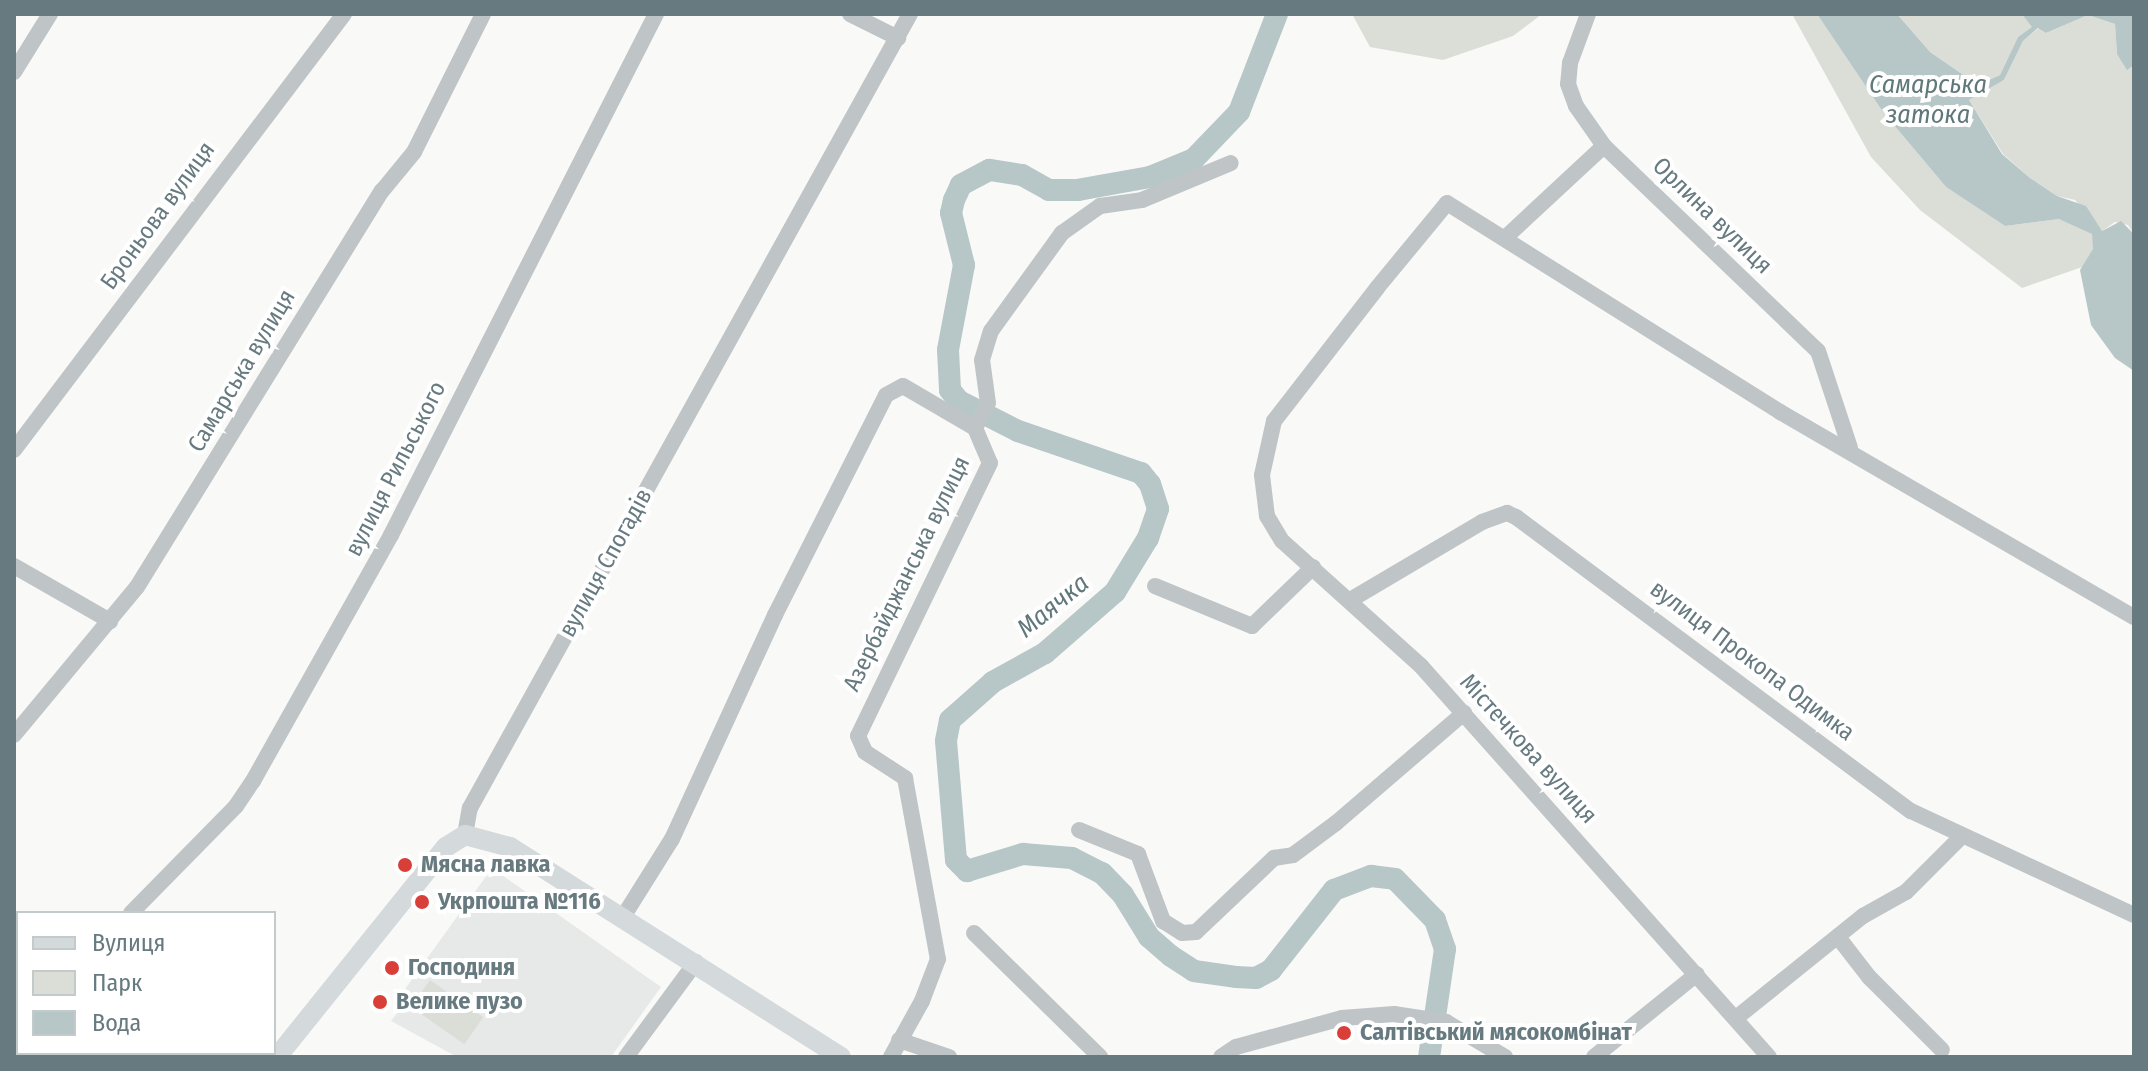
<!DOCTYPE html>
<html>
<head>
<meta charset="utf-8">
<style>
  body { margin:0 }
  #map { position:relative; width:2148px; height:1071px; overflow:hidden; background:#f9f9f8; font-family:"Fira Sans Condensed",sans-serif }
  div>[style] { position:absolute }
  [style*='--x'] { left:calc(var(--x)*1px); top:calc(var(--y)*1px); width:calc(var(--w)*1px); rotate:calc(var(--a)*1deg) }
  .built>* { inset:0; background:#e7e9e8 }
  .green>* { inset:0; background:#dbded7; transform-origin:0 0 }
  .water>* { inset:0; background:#b7c6c7 }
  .river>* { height:22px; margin:-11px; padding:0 11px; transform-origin:11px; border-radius:11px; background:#b7c6c7 }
  .minor>* { height:16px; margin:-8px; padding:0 8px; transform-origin:8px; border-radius:8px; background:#bfc5c7 }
  .major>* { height:20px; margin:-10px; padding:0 10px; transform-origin:10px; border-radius:10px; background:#d4d9dc }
  .dots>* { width:22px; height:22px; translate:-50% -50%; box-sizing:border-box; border:4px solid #fff; border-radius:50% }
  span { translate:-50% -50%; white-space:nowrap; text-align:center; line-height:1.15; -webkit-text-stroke:8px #fff; paint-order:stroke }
  .street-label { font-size:24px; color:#667a80 }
  .poi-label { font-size:24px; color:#667a80; font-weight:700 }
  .left { translate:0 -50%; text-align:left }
  .water-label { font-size:26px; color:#61787a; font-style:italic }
  .frame { position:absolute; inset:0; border:16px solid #667a80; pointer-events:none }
  .legend { position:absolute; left:16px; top:911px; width:260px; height:144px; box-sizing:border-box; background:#fff; border:2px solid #c2cacc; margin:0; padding:10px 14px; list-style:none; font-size:24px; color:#667a80 }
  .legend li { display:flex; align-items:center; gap:16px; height:40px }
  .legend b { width:40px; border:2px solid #c2cacc }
</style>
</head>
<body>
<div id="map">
  <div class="built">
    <i style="clip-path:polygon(492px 868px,661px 987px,611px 1057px,457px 1057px,391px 1021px,401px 1008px,395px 1003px)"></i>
  </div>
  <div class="green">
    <i style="clip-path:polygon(1352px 14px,1542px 14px,1513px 36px,1443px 60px,1370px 47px)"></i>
    <i style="clip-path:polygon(1792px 14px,1817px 14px,1883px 112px,1946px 187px,2005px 226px,2059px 219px,2084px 227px,2092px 234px,2094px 249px,2088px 265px,2022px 288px,1920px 210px,1871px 157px)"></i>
    <i style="clip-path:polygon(1897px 14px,2022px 14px,2033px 27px,2018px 37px,2000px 75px,1978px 85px,1930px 52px)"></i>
    <i style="clip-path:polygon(2088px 15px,2115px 24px,2117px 54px,2134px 65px,2134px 234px,2128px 225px,2115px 222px,2102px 231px,2075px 200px,2057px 196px,2030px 178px,2003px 154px,1969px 100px,2004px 80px,2023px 41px,2039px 28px,2046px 33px)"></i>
    <i style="left:430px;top:980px;width:65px;height:33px;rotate:35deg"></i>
  </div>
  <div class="water">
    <i style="clip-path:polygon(1817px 14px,1897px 14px,1930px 52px,1978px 85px,2000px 75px,2018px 37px,2032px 27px,2022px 14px,2134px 14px,2134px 65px,2127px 70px,2117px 54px,2115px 24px,2088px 15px,2046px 33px,2038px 28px,2023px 41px,2004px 80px,1969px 100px,2002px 154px,2030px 178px,2057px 196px,2086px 206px,2102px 231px,2121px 221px,2134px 234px,2134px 371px,2115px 358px,2091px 325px,2080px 270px,2093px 249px,2092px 234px,2059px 219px,2005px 226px,1946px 187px,1883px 112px)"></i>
  </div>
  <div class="river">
    <i style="--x:1277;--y:14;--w:105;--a:111.2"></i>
    <i style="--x:1239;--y:112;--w:65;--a:133.8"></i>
    <i style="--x:1194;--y:159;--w:48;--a:157.8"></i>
    <i style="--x:1150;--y:177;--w:73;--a:169.8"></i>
    <i style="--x:1078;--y:190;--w:29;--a:180"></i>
    <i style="--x:1049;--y:190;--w:31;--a:-151"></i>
    <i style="--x:1022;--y:175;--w:33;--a:-171"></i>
    <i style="--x:989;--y:170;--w:32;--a:152"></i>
    <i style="--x:961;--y:185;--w:17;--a:115"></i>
    <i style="--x:954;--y:200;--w:13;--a:103"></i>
    <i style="--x:951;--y:213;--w:54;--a:76"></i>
    <i style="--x:964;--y:265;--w:86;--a:100.7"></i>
    <i style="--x:948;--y:350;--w:40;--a:87.1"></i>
    <i style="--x:950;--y:390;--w:14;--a:51"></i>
    <i style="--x:959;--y:401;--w:66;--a:27"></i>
    <i style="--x:1018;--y:431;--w:130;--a:18.9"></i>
    <i style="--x:1141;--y:473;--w:14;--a:51"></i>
    <i style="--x:1150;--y:484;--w:26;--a:72"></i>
    <i style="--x:1158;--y:509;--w:31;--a:109"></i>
    <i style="--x:1148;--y:538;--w:63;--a:121.4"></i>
    <i style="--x:1115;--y:592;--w:93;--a:138.9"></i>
    <i style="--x:1045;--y:653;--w:60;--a:150.9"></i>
    <i style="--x:993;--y:682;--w:57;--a:138.5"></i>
    <i style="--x:950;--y:720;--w:21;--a:101"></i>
    <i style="--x:946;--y:741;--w:119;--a:85.2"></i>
    <i style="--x:956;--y:860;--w:16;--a:45"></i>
    <i style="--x:967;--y:871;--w:59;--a:-16.9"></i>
    <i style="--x:1023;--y:854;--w:49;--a:4.7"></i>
    <i style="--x:1072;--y:858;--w:34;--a:27"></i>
    <i style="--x:1102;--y:873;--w:30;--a:46"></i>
    <i style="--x:1123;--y:895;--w:49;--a:58.2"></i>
    <i style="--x:1149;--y:937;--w:29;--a:41"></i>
    <i style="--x:1171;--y:956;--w:27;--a:33"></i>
    <i style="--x:1194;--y:971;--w:42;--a:8.1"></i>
    <i style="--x:1236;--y:977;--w:20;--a:3"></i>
    <i style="--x:1256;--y:978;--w:17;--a:-28"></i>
    <i style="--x:1271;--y:970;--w:102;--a:-51.8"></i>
    <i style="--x:1334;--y:890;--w:40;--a:-21"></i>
    <i style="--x:1371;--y:876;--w:24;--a:7"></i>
    <i style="--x:1395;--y:879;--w:57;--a:45.7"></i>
    <i style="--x:1435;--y:920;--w:31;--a:71"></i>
    <i style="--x:1445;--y:949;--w:109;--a:98.4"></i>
  </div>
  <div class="minor">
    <i style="--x:850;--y:14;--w:54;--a:26.6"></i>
    <i style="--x:1588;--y:14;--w:52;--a:110.2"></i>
    <i style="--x:1570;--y:63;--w:21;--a:95"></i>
    <i style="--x:1568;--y:84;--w:23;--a:70"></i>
    <i style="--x:1576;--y:106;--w:49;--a:55"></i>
    <i style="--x:1604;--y:146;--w:296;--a:43.8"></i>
    <i style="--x:1818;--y:351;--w:102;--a:71.7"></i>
    <i style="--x:14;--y:72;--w:68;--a:-58.2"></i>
    <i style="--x:1507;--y:236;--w:132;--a:-42.9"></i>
    <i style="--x:975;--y:428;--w:28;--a:-63"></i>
    <i style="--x:988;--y:403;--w:43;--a:-97.9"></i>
    <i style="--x:982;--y:360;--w:30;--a:-73"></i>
    <i style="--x:991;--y:331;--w:121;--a:-54.1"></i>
    <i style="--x:1062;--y:233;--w:47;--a:-35.4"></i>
    <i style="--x:1100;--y:206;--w:42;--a:-8.1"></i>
    <i style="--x:1142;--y:200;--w:96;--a:-22.6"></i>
    <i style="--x:14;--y:450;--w:547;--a:-52.88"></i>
    <i style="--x:14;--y:566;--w:111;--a:29.8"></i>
    <i style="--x:1155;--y:586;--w:105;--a:22.4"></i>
    <i style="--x:1252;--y:626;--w:85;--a:-44"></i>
    <i style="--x:1352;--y:599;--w:151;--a:-30.6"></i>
    <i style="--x:1482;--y:522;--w:27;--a:-20"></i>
    <i style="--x:1507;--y:513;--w:10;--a:24"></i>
    <i style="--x:1516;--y:517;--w:492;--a:36.7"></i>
    <i style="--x:1911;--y:811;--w:246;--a:25"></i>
    <i style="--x:14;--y:735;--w:192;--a:-50.3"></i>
    <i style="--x:137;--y:587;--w:466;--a:-58.3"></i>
    <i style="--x:382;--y:191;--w:50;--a:-50.6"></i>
    <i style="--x:414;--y:152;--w:154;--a:-63.4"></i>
    <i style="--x:1079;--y:830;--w:64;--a:22.1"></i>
    <i style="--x:1138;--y:854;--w:72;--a:69.5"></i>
    <i style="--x:1163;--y:921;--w:22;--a:32"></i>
    <i style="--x:1182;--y:933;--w:14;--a:-4"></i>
    <i style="--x:1196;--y:932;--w:108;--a:-43.5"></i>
    <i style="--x:1274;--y:858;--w:19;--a:-9"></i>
    <i style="--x:1293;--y:855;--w:54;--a:-36.7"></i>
    <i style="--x:1336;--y:823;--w:169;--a:-40.7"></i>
    <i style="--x:465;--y:835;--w:27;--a:-80"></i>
    <i style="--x:470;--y:808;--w:908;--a:-61.01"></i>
    <i style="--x:131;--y:913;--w:150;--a:-45.5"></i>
    <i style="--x:236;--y:806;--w:30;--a:-56"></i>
    <i style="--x:253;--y:781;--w:282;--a:-60.7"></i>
    <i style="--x:391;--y:535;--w:585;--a:-63.04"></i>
    <i style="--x:623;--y:917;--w:92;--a:-57.9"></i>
    <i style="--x:672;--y:839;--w:247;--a:-65.3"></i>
    <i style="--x:775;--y:615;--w:246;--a:-63.2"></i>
    <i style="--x:886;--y:395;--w:19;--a:-28"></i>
    <i style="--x:903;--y:386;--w:83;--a:30.3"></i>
    <i style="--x:975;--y:428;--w:38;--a:67"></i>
    <i style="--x:990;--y:463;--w:303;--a:115.8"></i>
    <i style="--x:858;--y:736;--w:17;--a:66"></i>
    <i style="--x:865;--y:752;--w:48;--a:33"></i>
    <i style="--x:905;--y:778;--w:184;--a:79.7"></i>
    <i style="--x:938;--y:959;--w:45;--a:110.9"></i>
    <i style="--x:922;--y:1001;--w:64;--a:119"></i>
    <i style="--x:974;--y:933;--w:177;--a:44.5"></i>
    <i style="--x:1838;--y:937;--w:51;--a:52.2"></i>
    <i style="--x:1869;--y:977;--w:103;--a:45"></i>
    <i style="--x:1736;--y:1018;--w:163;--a:-38.8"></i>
    <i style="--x:1863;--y:916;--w:49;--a:-29.2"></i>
    <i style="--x:1906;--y:892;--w:79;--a:-45"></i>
    <i style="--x:14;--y:1030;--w:6;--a:-45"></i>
    <i style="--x:899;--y:1040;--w:53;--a:18.8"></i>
    <i style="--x:626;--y:1057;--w:118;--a:-53.6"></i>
    <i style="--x:1221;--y:1057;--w:18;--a:-34"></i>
    <i style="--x:1236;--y:1047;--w:110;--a:-15.3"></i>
    <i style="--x:1342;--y:1018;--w:52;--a:-4.4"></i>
    <i style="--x:1394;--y:1014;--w:53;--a:8.7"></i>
    <i style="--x:1446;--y:1022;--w:69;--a:30.7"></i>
    <i style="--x:1594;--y:1057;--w:132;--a:-38.9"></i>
    <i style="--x:1769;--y:1057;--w:523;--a:-131.67"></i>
    <i style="--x:1421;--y:666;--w:187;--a:-138"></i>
    <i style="--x:1282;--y:541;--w:29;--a:-121"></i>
    <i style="--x:1267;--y:516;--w:41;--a:-97"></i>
    <i style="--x:1262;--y:475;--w:55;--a:-77.5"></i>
    <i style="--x:1274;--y:421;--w:168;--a:-52.2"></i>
    <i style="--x:1377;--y:288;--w:110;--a:-50.5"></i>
    <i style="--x:1447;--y:203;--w:393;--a:32.1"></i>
    <i style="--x:1780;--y:412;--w:409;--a:30.1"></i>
  </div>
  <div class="major">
    <i style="--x:277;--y:1057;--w:270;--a:-51.2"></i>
    <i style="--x:446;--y:847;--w:22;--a:-32"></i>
    <i style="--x:465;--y:835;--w:47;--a:14.9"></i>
    <i style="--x:510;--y:847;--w:392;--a:32.4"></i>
  </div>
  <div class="dots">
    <i style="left:405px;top:865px;background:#d83f39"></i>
    <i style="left:422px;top:902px;background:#d83f39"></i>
    <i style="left:392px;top:968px;background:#d83f39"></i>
    <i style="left:380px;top:1002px;background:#d83f39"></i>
    <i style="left:1344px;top:1033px;background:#d83f39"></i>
  </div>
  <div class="street-label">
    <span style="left:158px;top:216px;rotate:-54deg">Броньова вулиця</span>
    <span style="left:1712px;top:216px;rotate:44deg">Орлина вулиця</span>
    <span style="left:242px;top:371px;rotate:-59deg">Самарська вулиця</span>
    <span style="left:396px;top:469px;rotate:-63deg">вулиця Рильського</span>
    <span style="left:606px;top:563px;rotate:-61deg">вулиця Спогадів</span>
    <span style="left:907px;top:574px;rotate:-64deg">Азербайджанська вулиця</span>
    <span style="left:1752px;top:661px;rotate:37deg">вулиця Прокопа Одимка</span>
    <span style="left:1528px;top:749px;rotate:48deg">Містечкова вулиця</span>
  </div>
  <div class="poi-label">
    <span class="left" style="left:421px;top:865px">Мясна лавка</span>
    <span class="left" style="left:438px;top:902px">Укрпошта №116</span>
    <span class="left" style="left:408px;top:968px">Господиня</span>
    <span class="left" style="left:396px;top:1002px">Велике пузо</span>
    <span class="left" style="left:1360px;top:1033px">Салтівський мясокомбінат</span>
  </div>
  <div class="water-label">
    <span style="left:1928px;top:100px">Самарська<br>затока</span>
    <span style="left:1053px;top:606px;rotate:-39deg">Маячка</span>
  </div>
  <div class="frame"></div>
  <ul class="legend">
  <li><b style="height:10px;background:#d4d9dc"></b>Вулиця</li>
  <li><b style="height:22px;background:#dbded7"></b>Парк</li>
  <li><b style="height:22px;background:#b7c6c7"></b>Вода</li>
  </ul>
</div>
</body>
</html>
